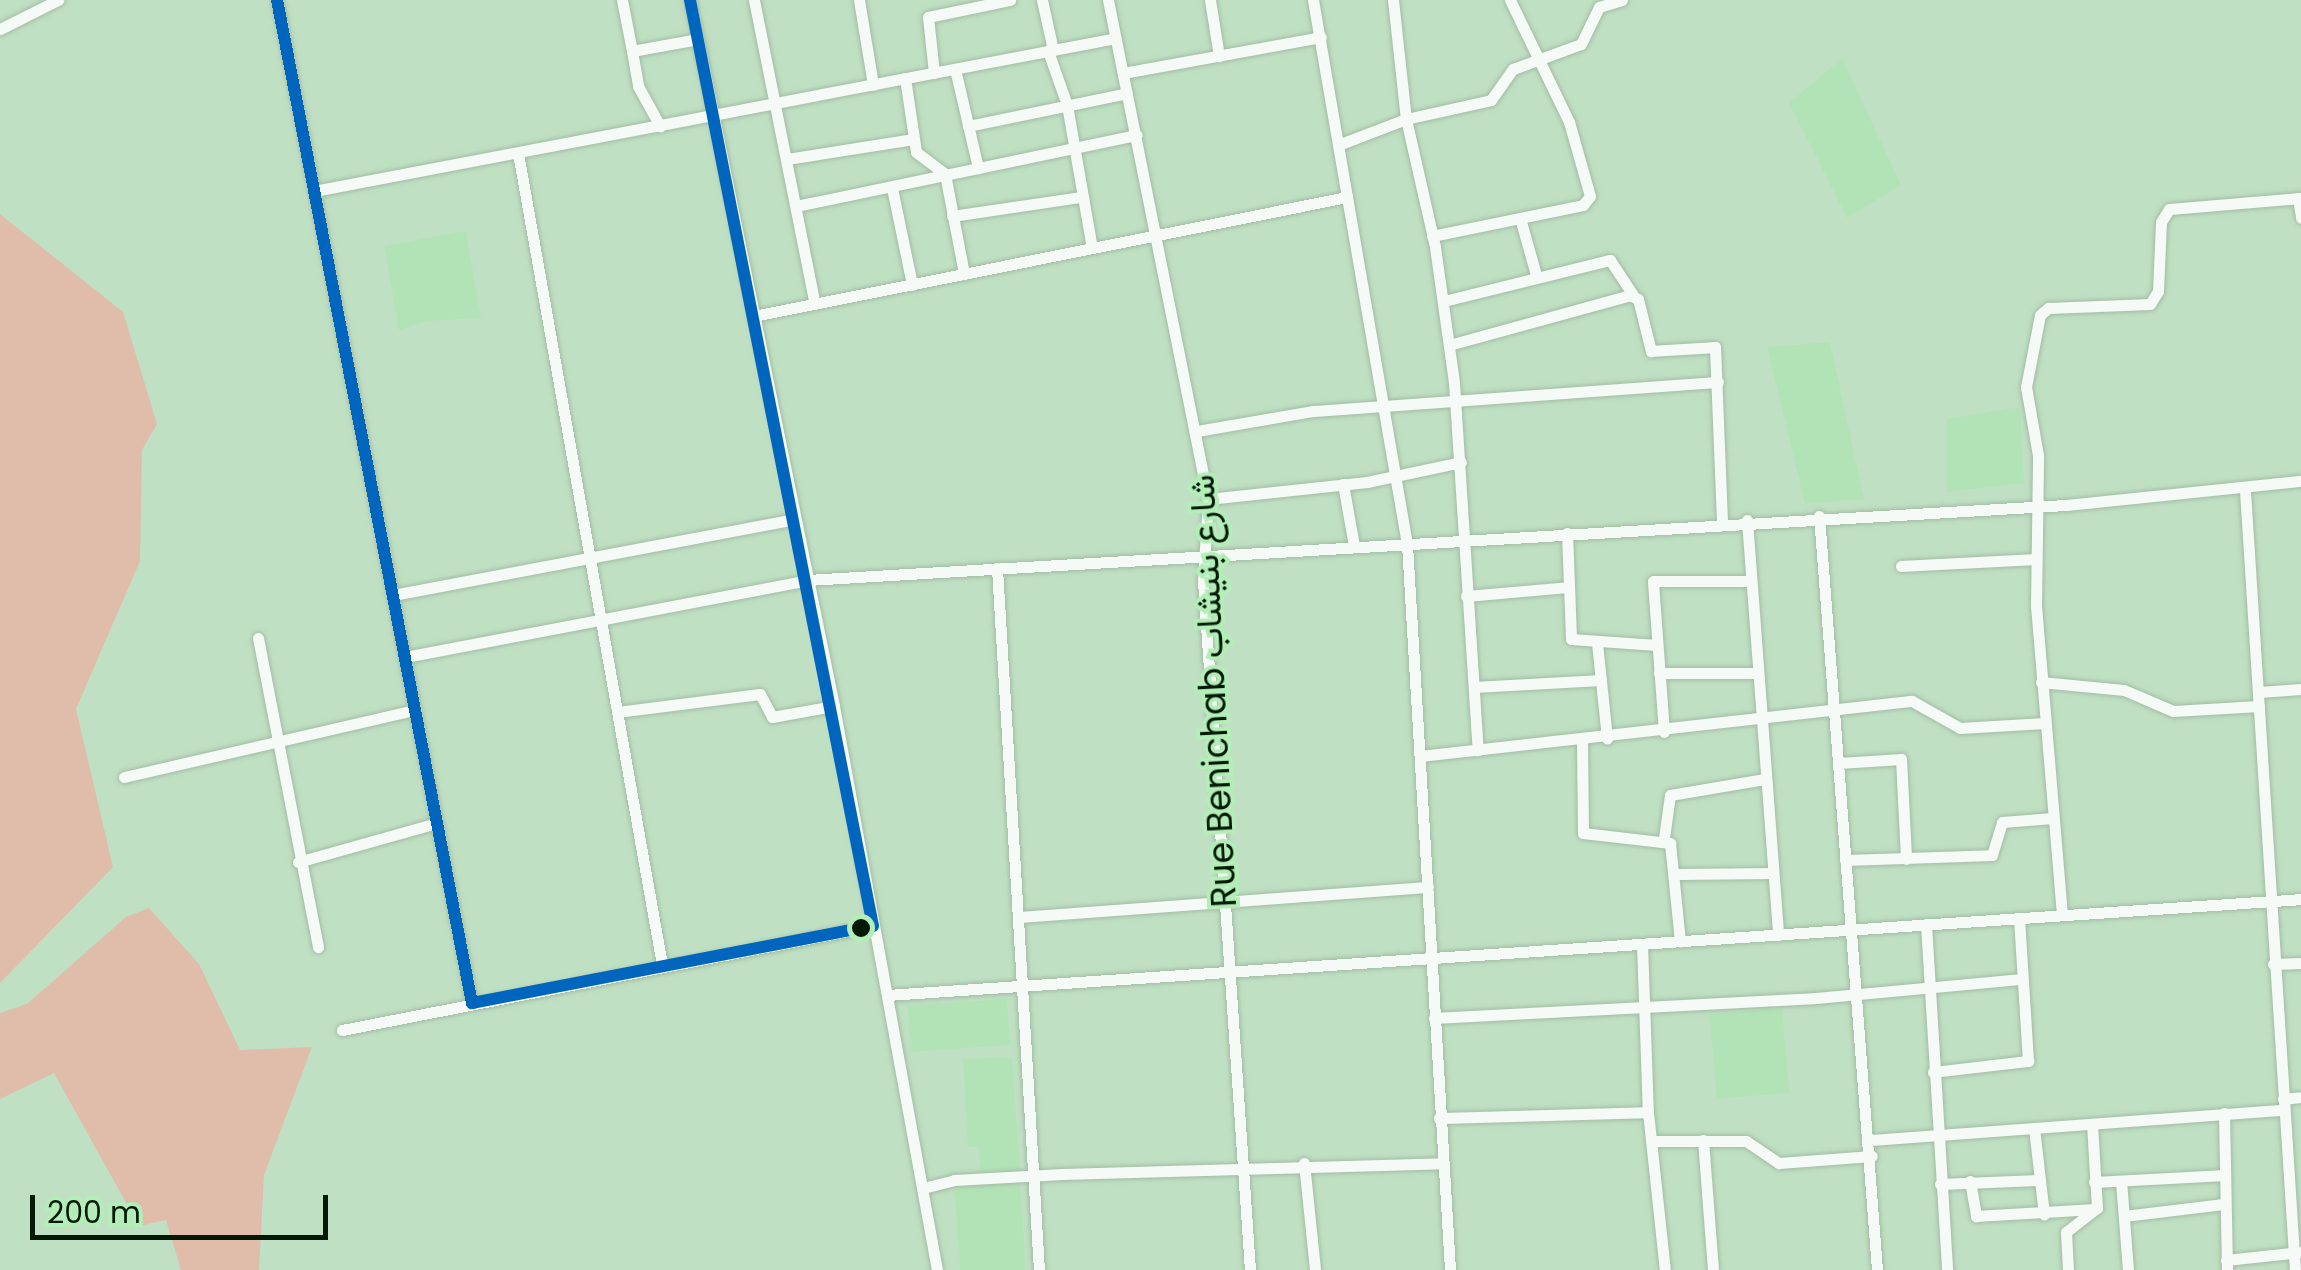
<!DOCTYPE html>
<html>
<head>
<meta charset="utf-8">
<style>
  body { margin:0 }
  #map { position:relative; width:2301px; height:1270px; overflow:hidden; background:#c0e0c3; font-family:Poppins,Vazirmatn,sans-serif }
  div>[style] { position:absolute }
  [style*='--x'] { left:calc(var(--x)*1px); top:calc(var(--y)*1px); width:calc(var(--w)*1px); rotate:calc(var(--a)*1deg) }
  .built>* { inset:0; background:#b2e3b6; transform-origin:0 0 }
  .green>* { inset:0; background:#dfbdaa }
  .roads { filter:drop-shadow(0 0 2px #a3bca5) drop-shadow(0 0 2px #a3bca5) }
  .minor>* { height:11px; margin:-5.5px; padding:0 5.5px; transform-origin:5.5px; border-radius:5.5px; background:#f6faf6 }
  .bus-1>* { height:12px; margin:-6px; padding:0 6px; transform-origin:6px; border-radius:6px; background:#0065bd }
  .dots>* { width:28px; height:28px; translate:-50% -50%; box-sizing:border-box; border:5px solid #b3edb8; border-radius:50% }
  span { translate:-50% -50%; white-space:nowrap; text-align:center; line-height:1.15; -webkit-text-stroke:8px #b3edb8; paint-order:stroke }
  .street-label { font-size:35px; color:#031805 }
  .scale { position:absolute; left:30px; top:1195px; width:298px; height:45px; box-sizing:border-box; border:5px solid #031805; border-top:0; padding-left:12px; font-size:30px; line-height:35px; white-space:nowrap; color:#031805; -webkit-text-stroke:8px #b3edb8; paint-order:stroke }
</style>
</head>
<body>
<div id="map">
  <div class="built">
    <i style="clip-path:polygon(1842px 58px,1901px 185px,1847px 218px,1789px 103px)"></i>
    <i style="clip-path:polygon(466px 231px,481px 318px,427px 321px,399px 330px,384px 246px)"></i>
    <i style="clip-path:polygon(1830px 342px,1864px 499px,1805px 504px,1767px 347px)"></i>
    <i style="clip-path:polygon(2020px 407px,2024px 483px,1947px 492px,1947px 419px)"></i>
    <i style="left:1007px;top:999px;width:46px;height:100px;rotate:86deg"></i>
    <i style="left:1782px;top:1008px;width:85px;height:73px;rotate:85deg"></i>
    <i style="clip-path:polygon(1012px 1057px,1020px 1171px,980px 1173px,979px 1147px,968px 1147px,963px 1059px)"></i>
    <i style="left:1020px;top:1182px;width:88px;height:66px;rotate:86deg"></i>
  </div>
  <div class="green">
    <i style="clip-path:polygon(0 214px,123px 312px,157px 424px,142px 450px,140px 561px,76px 709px,113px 867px,0 983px)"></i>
    <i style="clip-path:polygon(149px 908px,199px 964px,240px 1050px,312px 1047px,264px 1175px,259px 1270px,181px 1270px,166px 1220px,139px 1226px,54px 1073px,0 1099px,0 1013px,27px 1004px,126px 917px)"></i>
  </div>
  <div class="roads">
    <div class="minor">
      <i style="--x:277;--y:0;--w:1022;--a:79"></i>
      <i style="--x:622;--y:0;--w:52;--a:78.9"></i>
      <i style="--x:632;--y:51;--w:67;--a:-10.3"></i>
      <i style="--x:690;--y:0;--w:721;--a:78.47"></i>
      <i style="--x:834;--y:706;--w:573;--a:79.65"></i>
      <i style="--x:754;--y:0;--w:310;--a:78.7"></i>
      <i style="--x:859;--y:0;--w:86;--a:80.6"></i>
      <i style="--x:1042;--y:0;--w:51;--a:77.6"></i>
      <i style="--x:1108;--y:0;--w:509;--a:78.67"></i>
      <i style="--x:1208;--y:499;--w:82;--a:93.5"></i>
      <i style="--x:1203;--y:581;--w:691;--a:86.1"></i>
      <i style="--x:1210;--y:0;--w:57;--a:80.9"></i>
      <i style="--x:1313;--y:0;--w:552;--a:80.2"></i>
      <i style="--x:1407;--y:544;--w:727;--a:86.61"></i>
      <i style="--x:1393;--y:0;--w:120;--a:83.8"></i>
      <i style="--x:1406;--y:119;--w:131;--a:77.2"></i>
      <i style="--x:1435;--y:247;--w:137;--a:82"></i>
      <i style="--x:1454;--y:383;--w:368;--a:86.3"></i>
      <i style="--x:0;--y:29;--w:65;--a:-26.6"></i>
      <i style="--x:632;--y:51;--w:36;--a:80"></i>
      <i style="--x:638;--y:86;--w:46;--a:61.2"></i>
      <i style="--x:1048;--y:51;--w:57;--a:70.6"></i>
      <i style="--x:1067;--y:105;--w:145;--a:80.1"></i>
      <i style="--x:955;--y:69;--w:102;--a:76.9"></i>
      <i style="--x:934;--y:73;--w:56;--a:-96.1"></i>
      <i style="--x:928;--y:17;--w:84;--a:-11.7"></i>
      <i style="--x:1123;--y:73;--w:201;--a:-10.3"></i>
      <i style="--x:905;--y:78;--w:75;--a:81.5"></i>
      <i style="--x:916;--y:152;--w:36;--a:37"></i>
      <i style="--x:945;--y:174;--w:102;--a:79.2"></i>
      <i style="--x:968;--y:126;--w:162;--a:-11.7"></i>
      <i style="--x:1338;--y:145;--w:73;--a:-20.9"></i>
      <i style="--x:1406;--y:119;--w:87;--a:-12.6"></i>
      <i style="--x:1491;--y:100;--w:38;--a:-55"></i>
      <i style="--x:1513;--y:69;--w:72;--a:-20.2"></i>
      <i style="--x:1581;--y:44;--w:41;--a:-64.1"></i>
      <i style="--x:1599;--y:7;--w:24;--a:-17"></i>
      <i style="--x:518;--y:153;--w:825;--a:79.94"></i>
      <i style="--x:787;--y:159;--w:128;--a:-9"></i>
      <i style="--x:892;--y:188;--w:99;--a:78.3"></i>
      <i style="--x:314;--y:191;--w:816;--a:-10.8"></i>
      <i style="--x:2298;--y:198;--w:20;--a:81"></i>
      <i style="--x:796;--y:206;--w:348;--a:-11.8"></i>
      <i style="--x:952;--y:216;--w:129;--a:-8.4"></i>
      <i style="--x:1520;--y:218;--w:59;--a:74.3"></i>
      <i style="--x:1432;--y:236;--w:154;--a:-11.6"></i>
      <i style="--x:1583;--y:205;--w:11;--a:-52"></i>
      <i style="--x:1590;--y:196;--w:77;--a:-105.8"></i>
      <i style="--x:1569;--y:122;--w:136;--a:-115.8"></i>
      <i style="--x:1444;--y:301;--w:171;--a:-13.9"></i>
      <i style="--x:1610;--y:260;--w:42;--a:56.7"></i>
      <i style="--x:754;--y:316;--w:605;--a:-11.35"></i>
      <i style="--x:1449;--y:345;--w:188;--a:-15.4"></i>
      <i style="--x:1630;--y:295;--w:9;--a:27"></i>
      <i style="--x:1638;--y:299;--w:54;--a:76"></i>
      <i style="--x:1651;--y:351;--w:64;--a:-3.6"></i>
      <i style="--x:1715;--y:347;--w:175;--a:87.7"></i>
      <i style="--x:1197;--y:431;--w:118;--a:-9.8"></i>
      <i style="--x:1313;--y:411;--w:406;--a:-4.1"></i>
      <i style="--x:1343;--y:484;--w:63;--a:79.9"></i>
      <i style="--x:2245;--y:491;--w:781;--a:86.33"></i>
      <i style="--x:1208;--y:499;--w:160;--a:-6.1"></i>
      <i style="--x:1367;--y:482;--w:96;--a:-12"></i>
      <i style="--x:1819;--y:516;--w:756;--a:85.6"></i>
      <i style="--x:1747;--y:520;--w:416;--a:85.7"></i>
      <i style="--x:1567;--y:533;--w:106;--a:87.8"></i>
      <i style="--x:1571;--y:639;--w:86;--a:4"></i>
      <i style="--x:1901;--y:566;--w:135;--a:-3"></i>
      <i style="--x:997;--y:568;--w:703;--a:86.58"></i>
      <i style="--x:393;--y:595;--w:408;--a:-10.7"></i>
      <i style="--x:1466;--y:596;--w:102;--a:-5"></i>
      <i style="--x:258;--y:638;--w:315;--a:79"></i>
      <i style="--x:1597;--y:643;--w:96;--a:84"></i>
      <i style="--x:405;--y:657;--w:409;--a:-10.8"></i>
      <i style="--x:807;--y:580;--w:1262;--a:-3.41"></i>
      <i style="--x:2067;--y:505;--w:235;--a:-5.9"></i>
      <i style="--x:1659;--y:673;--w:99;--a:0"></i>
      <i style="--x:2041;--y:682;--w:83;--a:5.5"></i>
      <i style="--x:2124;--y:690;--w:53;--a:23.2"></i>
      <i style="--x:2173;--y:711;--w:86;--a:-3.3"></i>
      <i style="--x:1474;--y:687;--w:127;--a:-3.2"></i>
      <i style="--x:2259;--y:692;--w:42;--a:-4.1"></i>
      <i style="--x:617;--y:712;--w:144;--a:-7.2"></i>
      <i style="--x:760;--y:694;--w:26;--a:62"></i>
      <i style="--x:772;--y:717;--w:63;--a:-10.1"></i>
      <i style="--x:1664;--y:732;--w:151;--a:-94.2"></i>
      <i style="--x:1653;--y:581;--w:97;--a:0"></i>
      <i style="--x:1582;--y:739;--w:94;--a:89.4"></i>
      <i style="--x:1583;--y:833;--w:88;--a:6.6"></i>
      <i style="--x:1670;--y:843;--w:99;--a:84.2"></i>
      <i style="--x:1420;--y:756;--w:495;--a:-6.4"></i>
      <i style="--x:1912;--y:701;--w:55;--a:29.4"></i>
      <i style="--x:1960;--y:728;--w:85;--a:-3.4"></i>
      <i style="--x:1839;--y:763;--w:62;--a:-3.7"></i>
      <i style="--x:1901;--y:759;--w:100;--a:87.1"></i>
      <i style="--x:124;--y:777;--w:299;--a:-13"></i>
      <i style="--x:1664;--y:838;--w:43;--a:-82.1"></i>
      <i style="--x:1670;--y:795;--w:96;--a:-9.6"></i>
      <i style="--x:1845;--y:860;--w:147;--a:-1.9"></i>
      <i style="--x:1992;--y:855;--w:34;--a:-73"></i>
      <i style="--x:2002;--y:822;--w:51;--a:-4.5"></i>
      <i style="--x:298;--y:862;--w:144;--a:-15.7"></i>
      <i style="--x:1676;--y:874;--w:96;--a:-0.6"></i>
      <i style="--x:2062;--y:915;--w:310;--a:-94.8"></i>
      <i style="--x:2036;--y:606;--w:151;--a:-89.2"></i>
      <i style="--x:2038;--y:455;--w:69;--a:-100"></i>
      <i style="--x:2026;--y:387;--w:73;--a:-79"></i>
      <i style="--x:2040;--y:315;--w:11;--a:-41"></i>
      <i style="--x:2048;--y:308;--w:102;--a:-2.2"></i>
      <i style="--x:2150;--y:304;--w:15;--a:-58"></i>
      <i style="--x:2158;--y:291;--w:69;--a:-87.5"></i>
      <i style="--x:2161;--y:222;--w:15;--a:-58"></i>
      <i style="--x:2169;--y:209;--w:132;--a:-4.8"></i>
      <i style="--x:1018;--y:917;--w:411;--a:-4.2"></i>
      <i style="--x:1926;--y:924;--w:347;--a:86.5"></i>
      <i style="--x:1642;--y:944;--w:168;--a:88"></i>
      <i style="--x:1648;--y:1112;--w:159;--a:83.9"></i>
      <i style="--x:2273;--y:964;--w:28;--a:-2"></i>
      <i style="--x:887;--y:995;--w:1417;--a:-3.88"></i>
      <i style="--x:1434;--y:1018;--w:383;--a:-3"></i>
      <i style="--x:1816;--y:998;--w:207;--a:-5.3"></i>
      <i style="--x:342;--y:1030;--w:541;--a:-11.08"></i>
      <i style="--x:1933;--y:1072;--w:96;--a:-6.6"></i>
      <i style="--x:2028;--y:1061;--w:143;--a:-93.6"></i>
      <i style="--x:2283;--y:1099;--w:18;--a:-6"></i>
      <i style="--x:2224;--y:1113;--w:157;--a:88.9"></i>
      <i style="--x:1439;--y:1118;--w:209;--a:-1.6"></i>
      <i style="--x:2034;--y:1128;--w:87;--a:83.4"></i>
      <i style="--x:1703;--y:1140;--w:130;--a:85.6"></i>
      <i style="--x:1871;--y:1140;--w:413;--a:-4.2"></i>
      <i style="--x:1653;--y:1141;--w:93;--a:0"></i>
      <i style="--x:1746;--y:1141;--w:40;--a:34"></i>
      <i style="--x:1779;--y:1163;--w:93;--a:-4.3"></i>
      <i style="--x:1304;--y:1163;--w:108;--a:84.1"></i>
      <i style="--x:1970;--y:1181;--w:36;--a:80"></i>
      <i style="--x:1976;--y:1216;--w:118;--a:-3.4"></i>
      <i style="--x:2121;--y:1181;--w:89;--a:85.5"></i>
      <i style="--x:2094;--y:1182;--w:131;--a:-3.1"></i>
      <i style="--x:1940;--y:1184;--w:98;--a:-2.3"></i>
      <i style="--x:923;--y:1188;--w:32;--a:-14"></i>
      <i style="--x:954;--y:1180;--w:108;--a:-3.2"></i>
      <i style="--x:1062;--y:1174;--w:382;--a:-1.6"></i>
      <i style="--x:2124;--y:1216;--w:100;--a:-6.9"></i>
      <i style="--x:2226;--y:1260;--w:75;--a:-6.1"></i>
      <i style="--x:2068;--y:1270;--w:38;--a:-93"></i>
      <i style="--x:2066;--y:1232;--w:39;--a:-38"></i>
      <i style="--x:2097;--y:1208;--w:84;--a:-93.4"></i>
    </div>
  </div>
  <div class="bus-1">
    <i style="--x:277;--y:0;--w:1022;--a:79"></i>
    <i style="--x:472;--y:1003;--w:408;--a:-10.9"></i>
    <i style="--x:873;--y:926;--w:944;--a:-101.18"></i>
  </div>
  <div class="dots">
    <i style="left:861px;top:928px;background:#031805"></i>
  </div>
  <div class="street-label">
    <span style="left:1213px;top:691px;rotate:-93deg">Rue Benichab شارع بنيشاب</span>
  </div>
  <div class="scale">200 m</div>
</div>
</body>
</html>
